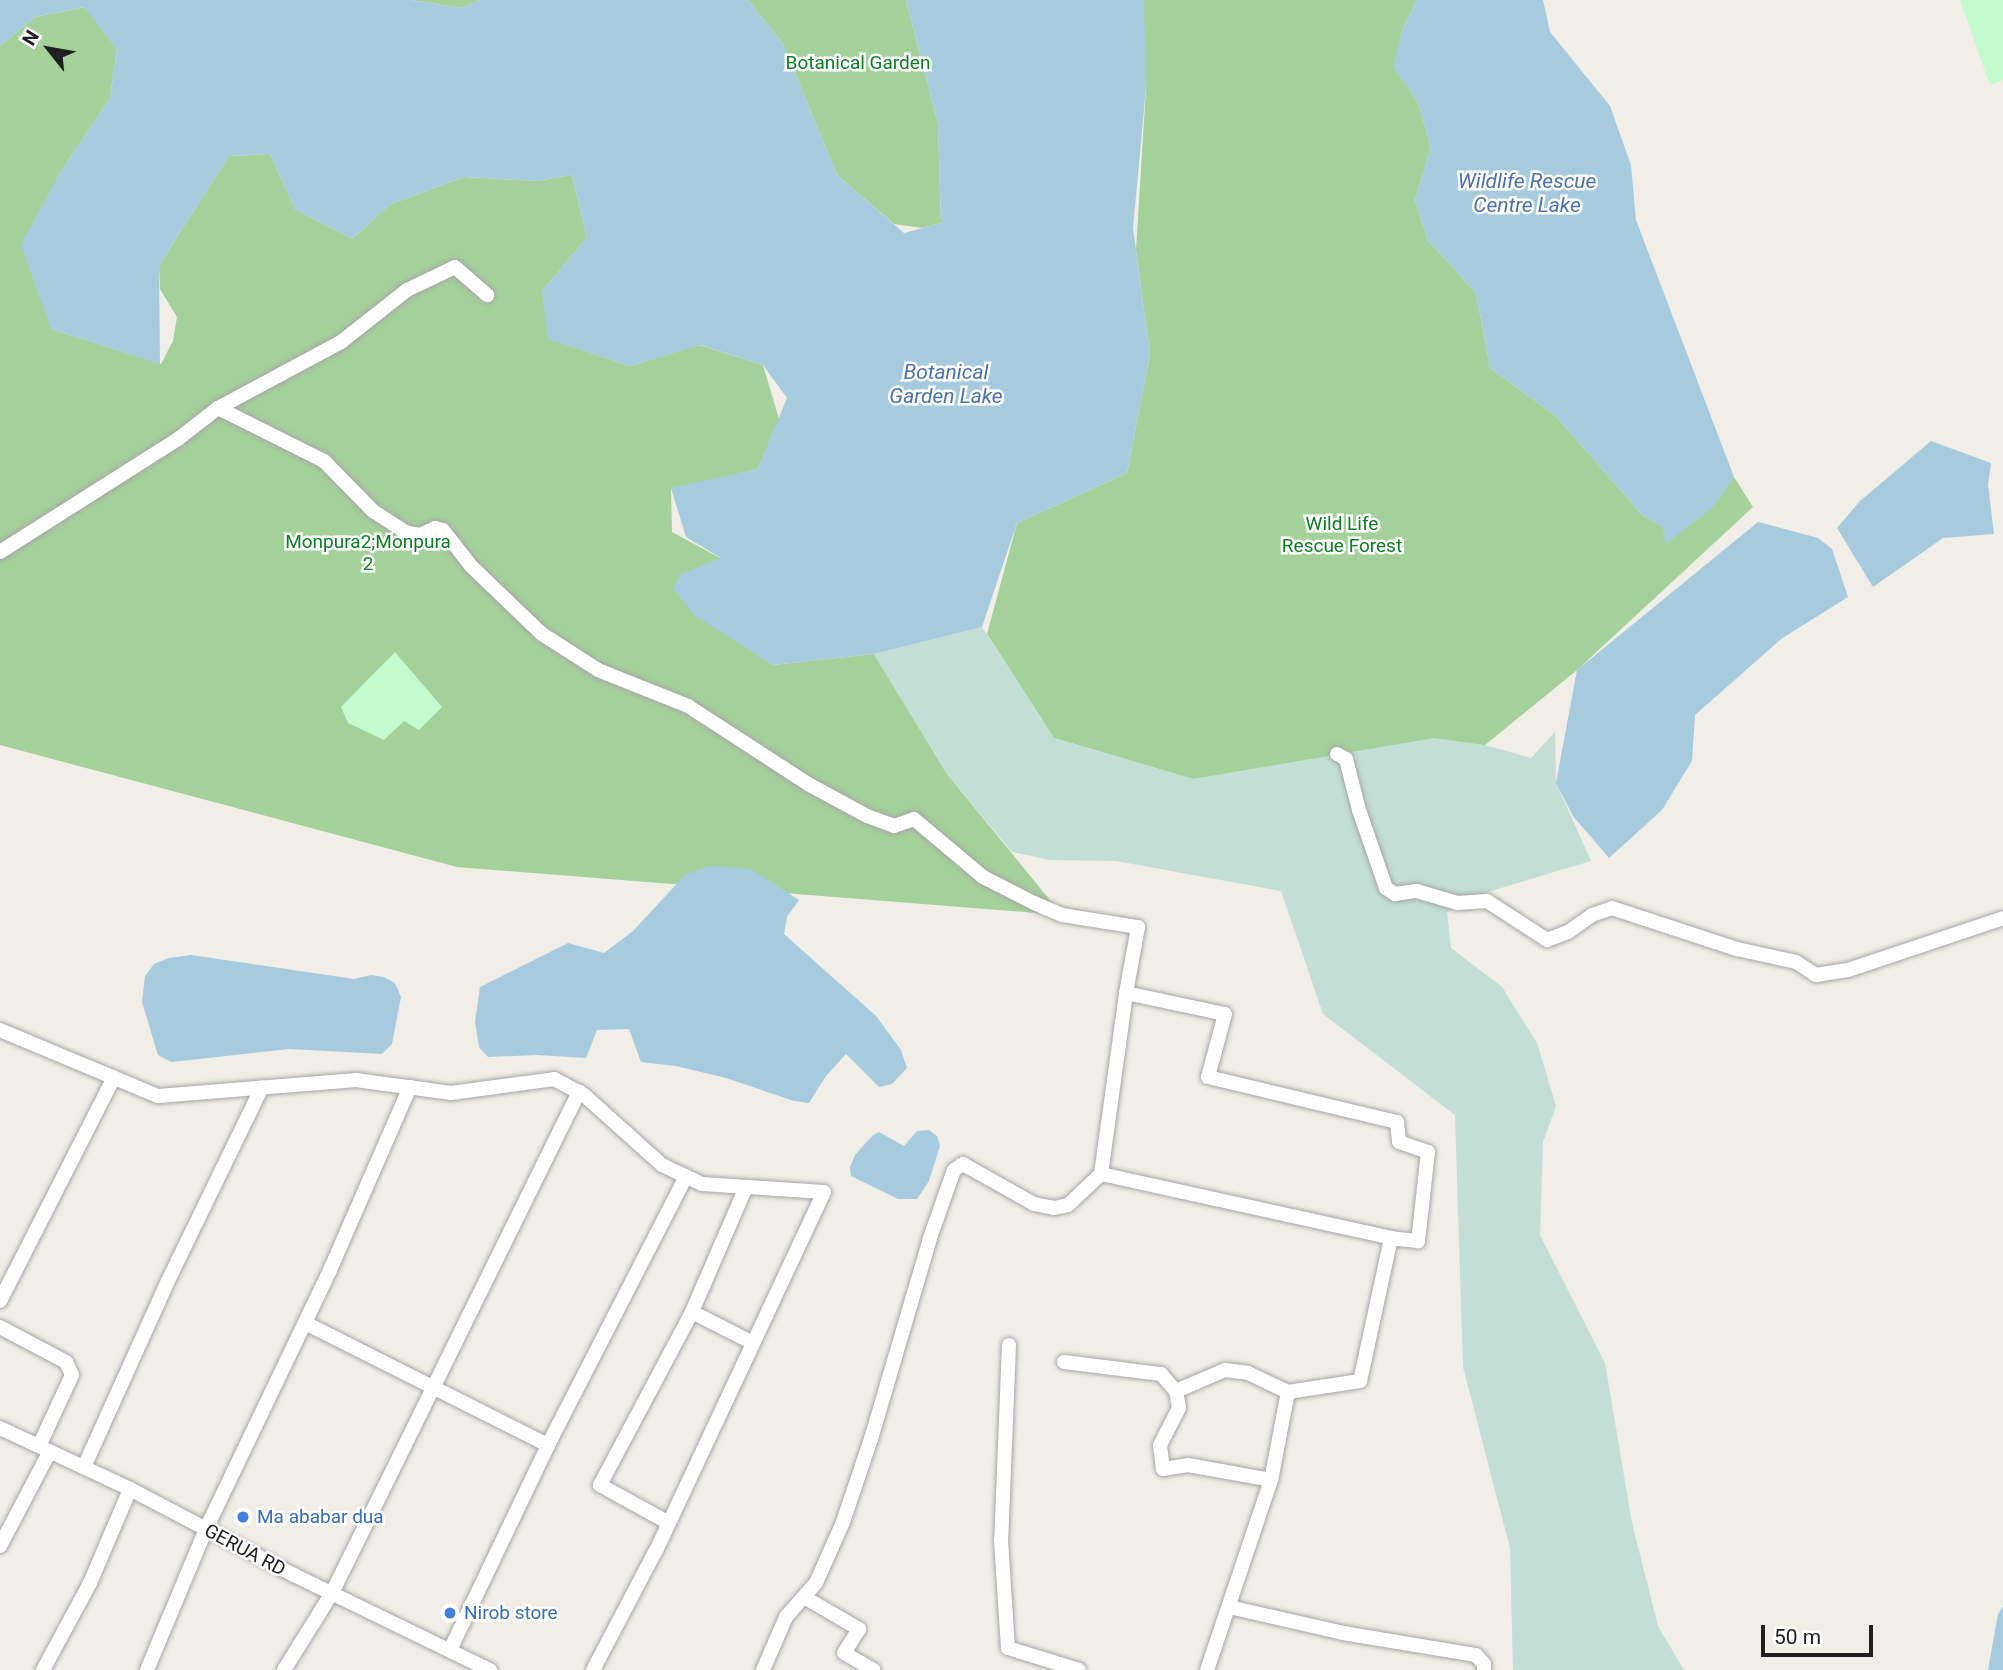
<!DOCTYPE html>
<html>
<head>
<meta charset="utf-8">
<style>
  body { margin:0 }
  #map { position:relative; width:2003px; height:1670px; overflow:hidden; background:#f0eee6; font-family:Roboto,sans-serif }
  div>[style] { position:absolute }
  [style*='--x'] { left:calc(var(--x)*1px); top:calc(var(--y)*1px); width:calc(var(--w)*1px); rotate:calc(var(--a)*1deg) }
  .forest>* { inset:0; background:#a4d09a }
  .wetland>* { inset:0; background:#c2ded5 }
  .park>* { inset:0; background:#c3face }
  .water>* { inset:0; background:#a6cbde }
  .roads { filter:drop-shadow(0 0 2px #a6a6a6) drop-shadow(0 0 2px #a6a6a6) }
  .minor>* { height:14px; margin:-7px; padding:0 7px; transform-origin:7px; border-radius:7px; background:#fff }
  .dots>* { width:19px; height:19px; translate:-50% -50%; box-sizing:border-box; border:4px solid #fff; border-radius:50% }
  span { translate:-50% -50%; white-space:nowrap; text-align:center; line-height:1.15; -webkit-text-stroke:5px #fff; paint-order:stroke }
  .park-label { font-size:19px; color:#0b8022 }
  .shop-label { font-size:19px; color:#366cbe }
  .left { translate:0 -50%; text-align:left }
  .street-label { font-size:19px; color:#1f1f1f }
  .water-label { font-size:21px; color:#4a72b1; font-style:italic }
  .north { position:absolute; left:14px; top:14px; width:70px; height:70px; -webkit-text-stroke:5px #fff; paint-order:stroke; rotate:301deg; font-size:19px; font-weight:700; line-height:28px; text-align:center; color:#1f1f1f }
  .north::after { content:''; display:block; margin:auto; width:24px; height:32px; background:#1f1f1f; clip-path:polygon(50% 0,100% 100%,50% 72%,0 100%) }
  .scale { position:absolute; left:1761px; top:1625px; width:112px; height:32px; box-sizing:border-box; border:4px solid #1f1f1f; border-top:0; padding-left:9px; font-size:21px; line-height:24px; white-space:nowrap; color:#1f1f1f; -webkit-text-stroke:5px #fff; paint-order:stroke }
</style>
</head>
<body>
<div id="map">
  <div class="forest">
    <i style="clip-path:polygon(411px 0,480px 0,461px 8px)"></i>
    <i style="clip-path:polygon(748px 0,906px 0,938px 124px,941px 223px,922px 228px,894px 224px,837px 175px,783px 44px)"></i>
    <i style="clip-path:polygon(1136px 0,1417px 0,1403px 28px,1394px 67px,1418px 102px,1431px 147px,1415px 200px,1428px 240px,1476px 293px,1490px 368px,1556px 416px,1643px 516px,1662px 526px,1734px 477px,1753px 507px,1577px 670px,1485px 745px,1193px 779px,1054px 738px,987px 634px,1017px 523px,1127px 473px,1150px 354px,1136px 250px,1146px 88px)"></i>
    <i style="clip-path:polygon(85px 7px,117px 49px,110px 98px,59px 174px,51px 329px,161px 364px,173px 341px,177px 317px,160px 289px,159px 265px,229px 156px,270px 154px,295px 209px,352px 239px,391px 204px,464px 177px,537px 181px,572px 175px,587px 238px,542px 291px,549px 339px,630px 366px,699px 345px,763px 365px,779px 419px,758px 469px,671px 489px,672px 532px,722px 559px,773px 665px,874px 654px,947px 774px,1062px 915px,457px 867px,0 745px,0 46px,35px 17px)"></i>
  </div>
  <div class="wetland">
    <i style="clip-path:polygon(982px 627px,1054px 738px,1193px 779px,1434px 738px,1485px 745px,1531px 758px,1555px 732px,1556px 783px,1591px 861px,1481px 894px,1447px 912px,1451px 948px,1502px 987px,1537px 1043px,1556px 1106px,1543px 1142px,1540px 1235px,1605px 1363px,1632px 1523px,1658px 1626px,1684px 1670px,1513px 1670px,1510px 1548px,1463px 1367px,1455px 1115px,1323px 1014px,1281px 891px,1116px 861px,1050px 860px,1012px 852px,947px 774px,874px 654px)"></i>
  </div>
  <div class="park">
    <i style="clip-path:polygon(1960px 0,2003px 0,2003px 80px,1990px 85px)"></i>
    <i style="clip-path:polygon(395px 652px,442px 707px,419px 730px,404px 721px,384px 740px,348px 723px,341px 707px)"></i>
  </div>
  <div class="water">
    <i style="clip-path:polygon(0 0,411px 0,461px 8px,480px 0,748px 0,783px 44px,837px 175px,904px 233px,941px 223px,938px 124px,906px 0,1144px 0,1146px 88px,1133px 228px,1150px 354px,1127px 473px,1017px 523px,982px 627px,874px 654px,773px 665px,694px 615px,673px 588px,681px 574px,721px 558px,686px 537px,671px 488px,758px 469px,787px 398px,763px 365px,700px 345px,630px 366px,548px 339px,542px 291px,587px 238px,572px 175px,537px 181px,464px 177px,391px 204px,352px 239px,295px 209px,270px 154px,229px 156px,159px 265px,160px 364px,51px 329px,21px 245px,59px 174px,110px 98px,117px 49px,84px 7px,35px 17px,0 46px)"></i>
    <i style="clip-path:polygon(1417px 0,1543px 0,1550px 32px,1610px 106px,1631px 165px,1636px 220px,1734px 477px,1712px 508px,1666px 544px,1662px 526px,1643px 516px,1556px 416px,1490px 368px,1476px 293px,1428px 240px,1415px 200px,1431px 147px,1418px 102px,1393px 67px,1403px 28px)"></i>
    <i style="clip-path:polygon(1931px 441px,1991px 463px,1988px 485px,1994px 534px,1943px 538px,1873px 587px,1837px 528px,1860px 501px)"></i>
    <i style="clip-path:polygon(1758px 522px,1818px 538px,1832px 549px,1848px 597px,1781px 639px,1695px 715px,1692px 761px,1662px 810px,1609px 858px,1573px 816px,1556px 783px,1577px 670px)"></i>
    <i style="clip-path:polygon(709px 866px,751px 869px,799px 900px,787px 917px,784px 934px,876px 1016px,901px 1050px,907px 1068px,892px 1084px,879px 1087px,846px 1054px,826px 1076px,809px 1103px,794px 1101px,726px 1078px,676px 1066px,641px 1062px,629px 1029px,597px 1030px,586px 1058px,537px 1055px,488px 1057px,479px 1047px,475px 1022px,480px 987px,568px 943px,604px 953px,633px 931px,685px 875px)"></i>
    <i style="clip-path:polygon(191px 955px,354px 979px,371px 975px,384px 977px,395px 983px,401px 997px,392px 1044px,382px 1054px,289px 1049px,171px 1062px,158px 1055px,142px 1002px,145px 976px,154px 964px,169px 958px)"></i>
    <i style="clip-path:polygon(929px 1130px,937px 1136px,940px 1146px,929px 1181px,917px 1199px,898px 1199px,851px 1176px,850px 1167px,855px 1155px,873px 1135px,879px 1132px,904px 1146px,917px 1131px)"></i>
    <i style="clip-path:polygon(2003px 1606px,2003px 1670px,1988px 1670px,1998px 1614px)"></i>
  </div>
  <div class="roads">
    <div class="minor">
      <i style="--x:218;--y:408;--w:119;--a:26.6"></i>
      <i style="--x:324;--y:461;--w:70;--a:45.6"></i>
      <i style="--x:373;--y:511;--w:38;--a:33"></i>
      <i style="--x:405;--y:532;--w:15;--a:11"></i>
      <i style="--x:420;--y:535;--w:17;--a:-25"></i>
      <i style="--x:435;--y:528;--w:8;--a:14"></i>
      <i style="--x:443;--y:530;--w:46;--a:52.1"></i>
      <i style="--x:471;--y:566;--w:98;--a:43.8"></i>
      <i style="--x:542;--y:634;--w:67;--a:32.7"></i>
      <i style="--x:598;--y:670;--w:97;--a:21.8"></i>
      <i style="--x:688;--y:706;--w:143;--a:33"></i>
      <i style="--x:808;--y:784;--w:67;--a:28.5"></i>
      <i style="--x:867;--y:816;--w:29;--a:20"></i>
      <i style="--x:894;--y:826;--w:21;--a:-19"></i>
      <i style="--x:914;--y:819;--w:90;--a:40"></i>
      <i style="--x:983;--y:877;--w:57;--a:27"></i>
      <i style="--x:1034;--y:903;--w:30;--a:23"></i>
      <i style="--x:1062;--y:915;--w:77;--a:9"></i>
      <i style="--x:1138;--y:927;--w:67;--a:100.3"></i>
      <i style="--x:1126;--y:993;--w:101;--a:12"></i>
      <i style="--x:1225;--y:1014;--w:65;--a:105.1"></i>
      <i style="--x:1208;--y:1077;--w:194;--a:13.4"></i>
      <i style="--x:1397;--y:1122;--w:20;--a:84"></i>
      <i style="--x:1399;--y:1142;--w:31;--a:19"></i>
      <i style="--x:1428;--y:1152;--w:90;--a:96.4"></i>
      <i style="--x:1418;--y:1241;--w:27;--a:-174"></i>
      <i style="--x:0;--y:552;--w:211;--a:-32.4"></i>
      <i style="--x:178;--y:439;--w:51;--a:-37.8"></i>
      <i style="--x:218;--y:408;--w:140;--a:-28.2"></i>
      <i style="--x:341;--y:342;--w:84;--a:-38.2"></i>
      <i style="--x:407;--y:290;--w:53;--a:-25.6"></i>
      <i style="--x:455;--y:267;--w:43;--a:41.2"></i>
      <i style="--x:1337;--y:754;--w:10;--a:29"></i>
      <i style="--x:1346;--y:759;--w:53;--a:75.7"></i>
      <i style="--x:1359;--y:810;--w:83;--a:70.9"></i>
      <i style="--x:1386;--y:888;--w:11;--a:34"></i>
      <i style="--x:1395;--y:894;--w:22;--a:-8"></i>
      <i style="--x:1417;--y:891;--w:42;--a:16.7"></i>
      <i style="--x:1457;--y:903;--w:30;--a:-4"></i>
      <i style="--x:1487;--y:901;--w:72;--a:33"></i>
      <i style="--x:1547;--y:940;--w:22;--a:-21"></i>
      <i style="--x:1568;--y:932;--w:29;--a:-35"></i>
      <i style="--x:1592;--y:915;--w:21;--a:-19"></i>
      <i style="--x:1612;--y:908;--w:132;--a:18.2"></i>
      <i style="--x:1737;--y:949;--w:60;--a:12.4"></i>
      <i style="--x:1796;--y:962;--w:24;--a:33"></i>
      <i style="--x:1816;--y:975;--w:32;--a:-9"></i>
      <i style="--x:1848;--y:970;--w:163;--a:-18.5"></i>
      <i style="--x:0;--y:1030;--w:171;--a:22.7"></i>
      <i style="--x:158;--y:1096;--w:199;--a:-4.6"></i>
      <i style="--x:356;--y:1080;--w:96;--a:7.8"></i>
      <i style="--x:451;--y:1093;--w:104;--a:-7.7"></i>
      <i style="--x:554;--y:1079;--w:34;--a:28"></i>
      <i style="--x:584;--y:1095;--w:105;--a:41.9"></i>
      <i style="--x:662;--y:1165;--w:44;--a:25.4"></i>
      <i style="--x:702;--y:1184;--w:122;--a:3.8"></i>
      <i style="--x:824;--y:1192;--w:398;--a:115.1"></i>
      <i style="--x:655;--y:1552;--w:133;--a:117.7"></i>
      <i style="--x:1101;--y:1174;--w:183;--a:-82.1"></i>
      <i style="--x:746;--y:1187;--w:136;--a:113.4"></i>
      <i style="--x:692;--y:1312;--w:68;--a:26.9"></i>
      <i style="--x:0;--y:1301;--w:251;--a:-63"></i>
      <i style="--x:305;--y:1323;--w:272;--a:26.7"></i>
      <i style="--x:548;--y:1445;--w:302;--a:-62.8"></i>
      <i style="--x:0;--y:1327;--w:75;--a:27.9"></i>
      <i style="--x:66;--y:1362;--w:14;--a:65"></i>
      <i style="--x:72;--y:1375;--w:78;--a:114.9"></i>
      <i style="--x:1009;--y:1345;--w:195;--a:92.3"></i>
      <i style="--x:1001;--y:1540;--w:108;--a:86.3"></i>
      <i style="--x:1008;--y:1648;--w:74;--a:17.2"></i>
      <i style="--x:1064;--y:1362;--w:98;--a:7.1"></i>
      <i style="--x:1161;--y:1374;--w:23;--a:49"></i>
      <i style="--x:1176;--y:1391;--w:17;--a:80"></i>
      <i style="--x:1179;--y:1408;--w:42;--a:117.2"></i>
      <i style="--x:1160;--y:1445;--w:24;--a:83"></i>
      <i style="--x:1163;--y:1469;--w:25;--a:-9"></i>
      <i style="--x:1188;--y:1465;--w:84;--a:10.2"></i>
      <i style="--x:1176;--y:1391;--w:53;--a:-23.2"></i>
      <i style="--x:1225;--y:1370;--w:23;--a:7"></i>
      <i style="--x:1248;--y:1373;--w:44;--a:25.4"></i>
      <i style="--x:0;--y:1428;--w:144;--a:25.1"></i>
      <i style="--x:130;--y:1489;--w:185;--a:27.7"></i>
      <i style="--x:294;--y:1575;--w:218;--a:25.9"></i>
      <i style="--x:84;--y:1467;--w:200;--a:-65.7"></i>
      <i style="--x:166;--y:1285;--w:220;--a:-64.1"></i>
      <i style="--x:669;--y:1523;--w:79;--a:-151.2"></i>
      <i style="--x:600;--y:1485;--w:196;--a:-62"></i>
      <i style="--x:0;--y:1546;--w:107;--a:-62.2"></i>
      <i style="--x:804;--y:1597;--w:64;--a:30.2"></i>
      <i style="--x:859;--y:1629;--w:28;--a:122"></i>
      <i style="--x:844;--y:1653;--w:34;--a:30"></i>
      <i style="--x:1229;--y:1607;--w:117;--a:12.8"></i>
      <i style="--x:1343;--y:1633;--w:135;--a:9.4"></i>
      <i style="--x:1476;--y:1655;--w:12;--a:48"></i>
      <i style="--x:1484;--y:1664;--w:6;--a:90"></i>
      <i style="--x:450;--y:1650;--w:227;--a:-64.4"></i>
      <i style="--x:43;--y:1670;--w:99;--a:-61.6"></i>
      <i style="--x:90;--y:1583;--w:102;--a:-66.9"></i>
      <i style="--x:147;--y:1670;--w:153;--a:-67.3"></i>
      <i style="--x:206;--y:1529;--w:287;--a:-64.4"></i>
      <i style="--x:330;--y:1270;--w:200;--a:-66.4"></i>
      <i style="--x:284;--y:1670;--w:91;--a:-58.1"></i>
      <i style="--x:332;--y:1593;--w:559;--a:-63.76"></i>
      <i style="--x:763;--y:1670;--w:58;--a:-66.5"></i>
      <i style="--x:786;--y:1617;--w:45;--a:-48.6"></i>
      <i style="--x:816;--y:1583;--w:67;--a:-66.1"></i>
      <i style="--x:843;--y:1522;--w:88;--a:-71.4"></i>
      <i style="--x:871;--y:1439;--w:209;--a:-73.6"></i>
      <i style="--x:930;--y:1238;--w:72;--a:-70.6"></i>
      <i style="--x:954;--y:1170;--w:11;--a:-34"></i>
      <i style="--x:963;--y:1164;--w:81;--a:29.4"></i>
      <i style="--x:1034;--y:1204;--w:20;--a:11"></i>
      <i style="--x:1054;--y:1208;--w:14;--a:-12"></i>
      <i style="--x:1068;--y:1205;--w:45;--a:-43.2"></i>
      <i style="--x:1101;--y:1174;--w:297;--a:12.4"></i>
      <i style="--x:1391;--y:1238;--w:146;--a:102.2"></i>
      <i style="--x:1360;--y:1381;--w:73;--a:171.3"></i>
      <i style="--x:1288;--y:1392;--w:90;--a:100.9"></i>
      <i style="--x:1271;--y:1480;--w:200;--a:108.6"></i>
    </div>
  </div>
  <div class="dots">
    <i style="left:243px;top:1517px;background:#3f7fe0"></i>
    <i style="left:450px;top:1613px;background:#3f7fe0"></i>
  </div>
  <div class="park-label">
    <span style="left:858px;top:63px">Botanical Garden</span>
    <span style="left:1342px;top:535px">Wild Life<br>Rescue Forest</span>
    <span style="left:368px;top:553px">Monpura2;Monpura<br>2</span>
  </div>
  <div class="shop-label">
    <span class="left" style="left:257px;top:1517px">Ma ababar dua</span>
    <span class="left" style="left:464px;top:1613px">Nirob store</span>
  </div>
  <div class="street-label">
    <span style="left:245px;top:1550px;rotate:28deg">GERUA RD</span>
  </div>
  <div class="water-label">
    <span style="left:1527px;top:193px">Wildlife Rescue<br>Centre Lake</span>
    <span style="left:946px;top:384px">Botanical<br>Garden Lake</span>
  </div>
  <div class="north">N</div>
  <div class="scale">50 m</div>
</div>
</body>
</html>
